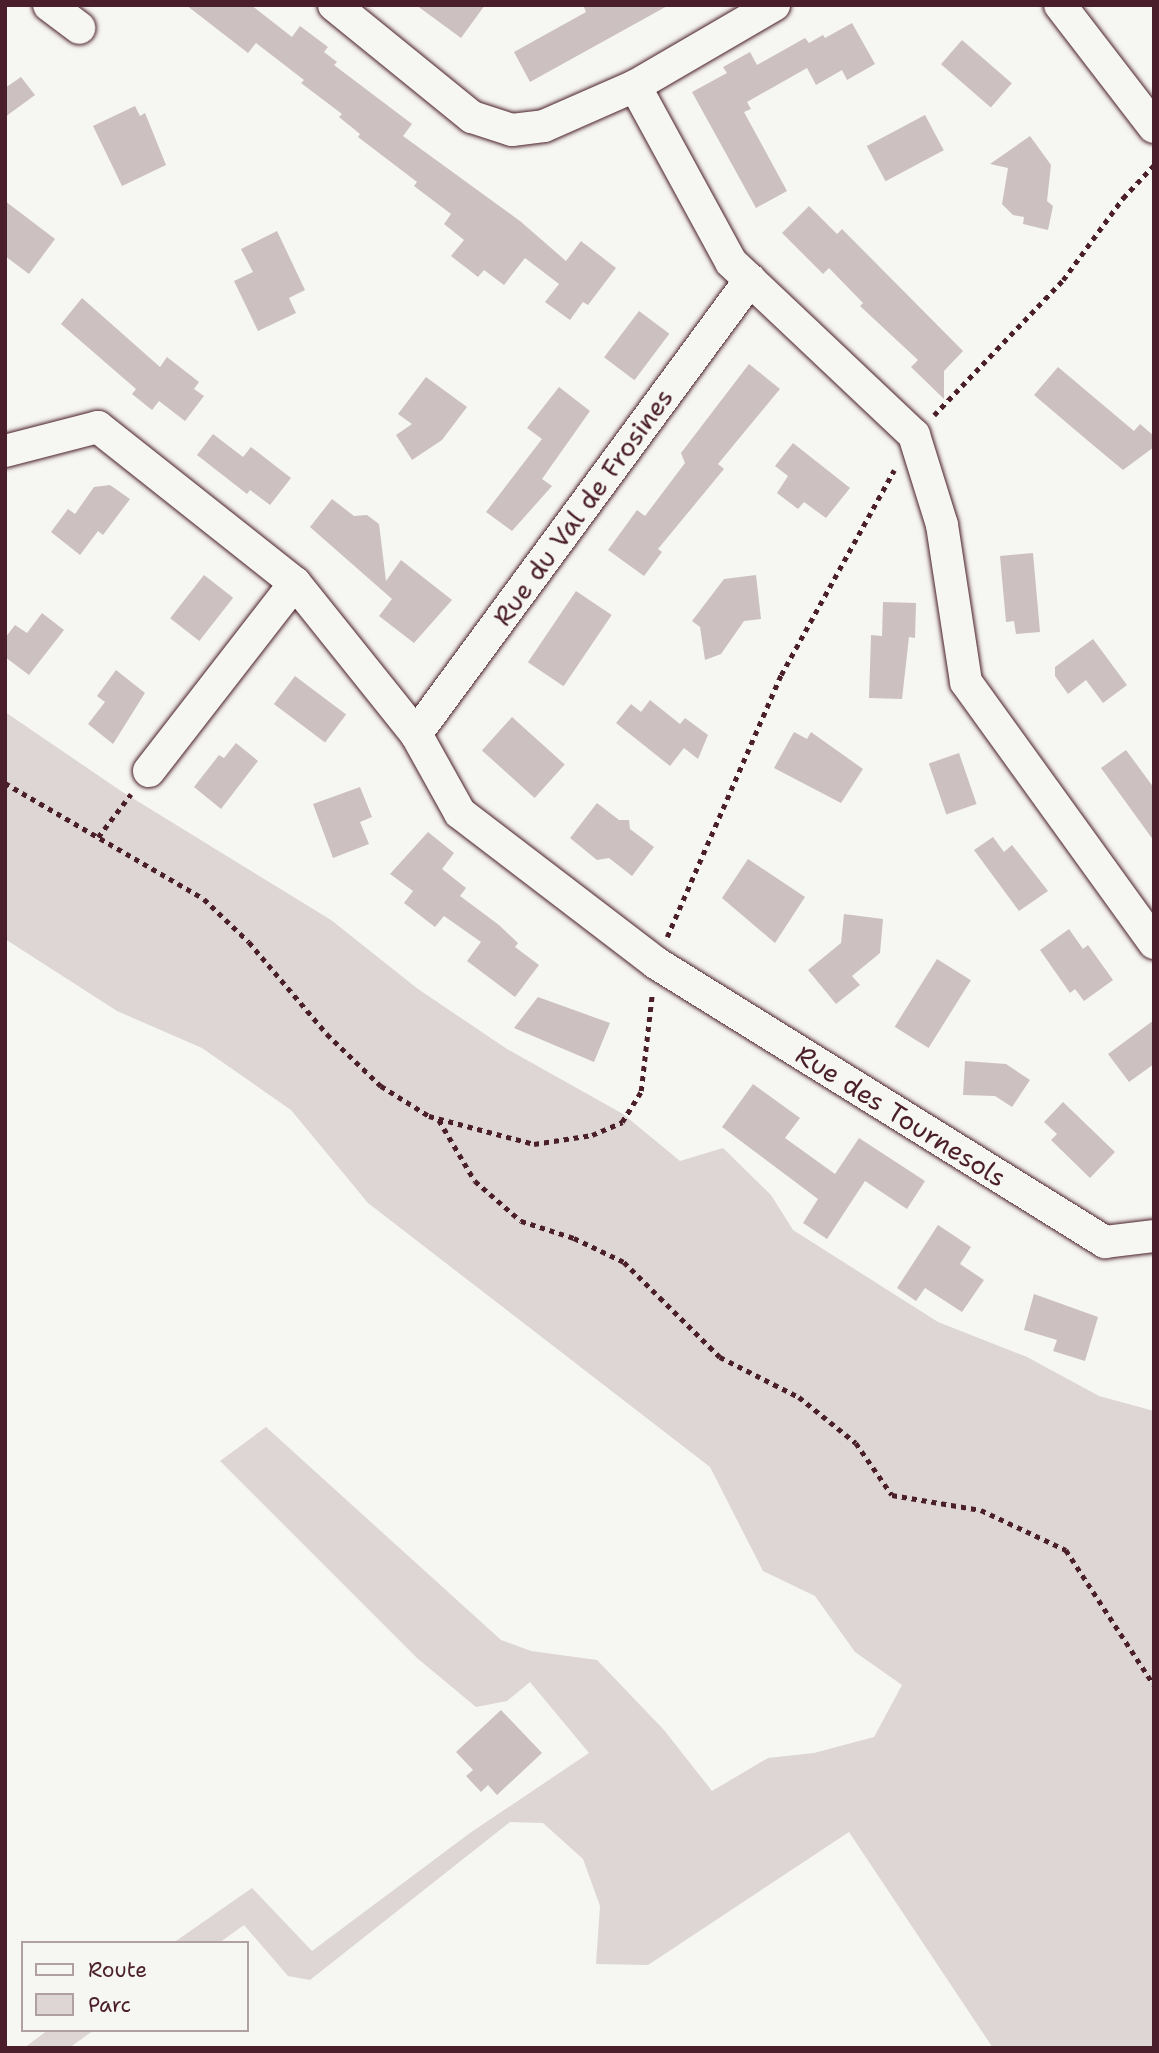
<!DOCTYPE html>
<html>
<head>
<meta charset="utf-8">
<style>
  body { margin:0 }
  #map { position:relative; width:1159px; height:2053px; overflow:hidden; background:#f6f6f2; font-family:"Shantell Sans",sans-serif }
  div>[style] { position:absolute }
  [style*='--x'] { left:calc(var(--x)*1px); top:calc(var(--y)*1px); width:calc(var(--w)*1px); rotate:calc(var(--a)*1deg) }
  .green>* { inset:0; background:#ddd6d5 }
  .building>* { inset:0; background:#ccc1c0; transform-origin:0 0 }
  .path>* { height:4.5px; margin-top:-2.25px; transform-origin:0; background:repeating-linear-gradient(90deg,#4a1f2b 0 5px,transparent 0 10px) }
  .roads { filter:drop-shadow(0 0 2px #4a1f2b) drop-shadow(0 0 2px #4a1f2b) }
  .minor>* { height:32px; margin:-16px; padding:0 16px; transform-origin:16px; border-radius:16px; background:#f6f6f2 }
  span { translate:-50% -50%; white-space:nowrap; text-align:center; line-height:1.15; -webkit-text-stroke:5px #f6f6f2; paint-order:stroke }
  .street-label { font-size:26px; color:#4a1f2b }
  .frame { position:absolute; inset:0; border:7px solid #4a1f2b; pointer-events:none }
  .legend { position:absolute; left:21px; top:1941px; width:228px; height:91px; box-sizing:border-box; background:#f6f6f2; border:2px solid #b1a0a2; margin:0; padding:9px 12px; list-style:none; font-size:21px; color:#4a1f2b }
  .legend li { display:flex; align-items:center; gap:14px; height:35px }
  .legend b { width:35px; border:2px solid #b1a0a2 }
</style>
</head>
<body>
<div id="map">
  <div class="green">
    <i style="clip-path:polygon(5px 712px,121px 791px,331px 920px,418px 989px,507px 1049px,623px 1114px,680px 1161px,723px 1148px,771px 1195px,793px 1230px,938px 1322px,1027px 1357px,1099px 1396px,1154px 1411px,1154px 2048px,993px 2048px,849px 1832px,648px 1965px,596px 1964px,600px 1906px,583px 1859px,543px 1823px,510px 1822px,310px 1980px,288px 1976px,244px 1925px,219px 1943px,173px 1943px,252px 1888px,312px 1951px,470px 1833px,589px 1753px,530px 1682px,507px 1701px,476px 1707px,417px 1658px,220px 1461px,266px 1427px,501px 1640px,531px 1651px,597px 1660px,664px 1730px,712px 1791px,768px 1758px,814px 1753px,874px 1737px,902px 1685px,855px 1652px,815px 1596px,763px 1571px,710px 1467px,368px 1203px,291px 1110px,202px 1048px,117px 1011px,5px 939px)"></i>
    <i style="clip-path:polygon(48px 2030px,94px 2030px,69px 2048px,24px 2048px)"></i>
  </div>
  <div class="building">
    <i style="clip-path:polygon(186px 5px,251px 5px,292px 37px,300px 26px,328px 47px,324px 52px,337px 62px,334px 65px,412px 124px,403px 136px,520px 221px,566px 261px,581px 241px,616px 268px,588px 305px,583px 302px,570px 320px,545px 302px,559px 284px,525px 258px,504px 285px,484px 270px,478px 277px,451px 256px,464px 240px,444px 224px,451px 214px,414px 186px,417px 182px,358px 137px,360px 134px,339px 117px,342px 114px,301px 83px,304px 80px,256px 43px,248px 53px)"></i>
    <i style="clip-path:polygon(416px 5px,485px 5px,461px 38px)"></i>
    <i style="clip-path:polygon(583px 5px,669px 5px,530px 82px,514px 52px,586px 12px)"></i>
    <i style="clip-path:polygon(852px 23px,875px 64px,847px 80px,842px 70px,816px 85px,807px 68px,747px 102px,751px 109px,744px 112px,787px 191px,756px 208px,692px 92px,727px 73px,723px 67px,750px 52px,757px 65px,805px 38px,809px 43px,823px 35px,825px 38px)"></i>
    <i style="left:962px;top:40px;width:66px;height:32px;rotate:41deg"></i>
    <i style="clip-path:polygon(21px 77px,35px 95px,5px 117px,5px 88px)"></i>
    <i style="clip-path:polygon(135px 106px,140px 116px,145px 113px,166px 165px,122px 186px,93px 126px)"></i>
    <i style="left:925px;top:115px;width:40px;height:66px;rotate:62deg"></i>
    <i style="clip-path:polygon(1030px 136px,1051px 165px,1047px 201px,1053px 206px,1048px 230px,1023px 224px,1024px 217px,1013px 215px,1002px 204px,1008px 168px,990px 164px)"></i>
    <i style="clip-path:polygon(5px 201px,55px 239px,29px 274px,5px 256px)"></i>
    <i style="clip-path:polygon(809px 206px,837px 234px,842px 229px,963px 351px,944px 371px,944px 399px,911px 367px,918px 360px,860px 306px,863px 303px,829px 268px,823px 274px,782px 233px)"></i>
    <i style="clip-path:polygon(277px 231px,305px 290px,289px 298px,296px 313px,258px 331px,234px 281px,253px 272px,241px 249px)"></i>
    <i style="clip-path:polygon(82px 298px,160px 367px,167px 357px,199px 382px,194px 389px,204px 396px,185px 421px,159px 401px,152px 410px,132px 394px,136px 389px,61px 324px)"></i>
    <i style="left:639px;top:311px;width:38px;height:58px;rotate:37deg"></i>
    <i style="clip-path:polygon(749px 364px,780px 389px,718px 464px,724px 469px,658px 549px,662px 552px,644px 576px,608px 550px,637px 510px,645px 516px,685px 463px,681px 453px)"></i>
    <i style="clip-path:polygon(1058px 367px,1134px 431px,1140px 424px,1154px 436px,1154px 447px,1123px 470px,1087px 440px,1034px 395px)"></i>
    <i style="clip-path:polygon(426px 377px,467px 407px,442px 440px,412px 460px,396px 435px,412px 424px,398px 414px)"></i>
    <i style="clip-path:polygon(559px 387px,590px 411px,542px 479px,552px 486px,512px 531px,486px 512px,542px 439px,527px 428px)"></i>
    <i style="clip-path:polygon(213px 434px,243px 457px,251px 447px,291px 478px,270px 505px,250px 490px,247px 494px,197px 455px)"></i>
    <i style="clip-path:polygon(793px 443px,850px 488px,826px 518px,804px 502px,798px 509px,777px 493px,788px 476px,775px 466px)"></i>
    <i style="clip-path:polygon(110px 485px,130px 499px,103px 535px,98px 531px,80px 555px,51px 532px,68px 509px,75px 514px,94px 487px)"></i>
    <i style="clip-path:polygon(332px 499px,354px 516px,367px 515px,379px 524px,386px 581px,401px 560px,452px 600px,414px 643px,379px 616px,392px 599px,310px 527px)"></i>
    <i style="clip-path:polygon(1033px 553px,1040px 632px,1016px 634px,1014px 621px,1006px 622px,1000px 556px)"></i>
    <i style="left:204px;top:575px;width:37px;height:55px;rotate:38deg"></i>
    <i style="clip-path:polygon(756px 575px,761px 619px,744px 621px,721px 654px,705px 660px,700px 627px,692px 621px,724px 579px)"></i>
    <i style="left:576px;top:591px;width:43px;height:86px;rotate:34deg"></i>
    <i style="clip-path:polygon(883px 602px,916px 603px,915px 638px,909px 637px,902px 699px,869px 698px,871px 635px,882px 636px)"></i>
    <i style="clip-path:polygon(42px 613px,64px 630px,29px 675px,5px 657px,5px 638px,15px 625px,27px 633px)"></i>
    <i style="clip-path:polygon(1093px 639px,1127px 685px,1103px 703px,1086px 680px,1068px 694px,1055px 676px,1055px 667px)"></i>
    <i style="clip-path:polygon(116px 670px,145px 693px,113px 744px,88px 724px,105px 702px,97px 696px)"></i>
    <i style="left:295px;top:676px;width:64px;height:35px;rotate:37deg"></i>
    <i style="clip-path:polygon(650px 700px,680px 724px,685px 718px,708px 735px,698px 759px,684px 748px,670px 766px,616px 723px,631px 704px,641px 712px)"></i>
    <i style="left:512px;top:717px;width:71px;height:45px;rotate:42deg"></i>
    <i style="clip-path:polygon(794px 732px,807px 739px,811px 732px,863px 769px,841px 803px,774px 768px)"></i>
    <i style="clip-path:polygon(236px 743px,258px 761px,221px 809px,194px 787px,219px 755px,224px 758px)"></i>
    <i style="clip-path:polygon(1126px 750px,1154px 788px,1154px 841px,1101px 768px)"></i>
    <i style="left:959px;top:753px;width:54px;height:32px;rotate:71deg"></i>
    <i style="clip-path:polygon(360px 787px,372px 817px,360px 822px,369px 844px,333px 858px,313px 804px)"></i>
    <i style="clip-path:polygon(597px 803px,619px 820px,629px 820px,630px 829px,654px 847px,632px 876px,609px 858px,597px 860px,570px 838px)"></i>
    <i style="clip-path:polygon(428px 832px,454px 853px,442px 869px,466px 888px,460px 896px,499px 925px,518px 943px,515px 947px,539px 965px,515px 997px,467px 961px,481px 942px,444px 916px,435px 927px,404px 903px,413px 891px,390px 874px)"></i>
    <i style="clip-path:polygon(993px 837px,1004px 852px,1012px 845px,1048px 891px,1019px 911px,974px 850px)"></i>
    <i style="clip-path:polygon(748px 859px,805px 897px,775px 943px,722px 898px)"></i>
    <i style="clip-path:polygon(844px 914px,883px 919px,880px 953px,852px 976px,860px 985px,836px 1004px,808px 970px,841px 943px)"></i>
    <i style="clip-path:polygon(1069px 929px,1083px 949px,1088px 945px,1113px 980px,1084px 1001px,1075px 989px,1070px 993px,1040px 950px)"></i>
    <i style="left:937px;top:959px;width:40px;height:80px;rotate:32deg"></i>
    <i style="clip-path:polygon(538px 997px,610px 1023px,594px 1062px,514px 1028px)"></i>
    <i style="clip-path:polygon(1154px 1020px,1154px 1064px,1129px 1082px,1108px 1054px)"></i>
    <i style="clip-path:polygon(965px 1061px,1006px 1064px,1030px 1080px,1012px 1107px,995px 1096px,963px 1095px)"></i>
    <i style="clip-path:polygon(753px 1084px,800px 1118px,785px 1138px,835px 1174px,859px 1138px,925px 1181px,907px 1209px,865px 1181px,827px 1239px,803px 1223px,818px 1199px,722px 1127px)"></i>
    <i style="clip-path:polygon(1063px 1102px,1115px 1152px,1090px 1178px,1051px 1140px,1057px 1134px,1044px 1122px)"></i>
    <i style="clip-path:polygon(938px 1225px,971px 1247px,960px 1264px,984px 1280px,962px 1312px,925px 1288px,916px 1301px,897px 1288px)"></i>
    <i style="clip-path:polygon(1034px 1294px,1098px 1317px,1085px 1361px,1053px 1351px,1057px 1340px,1024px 1330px)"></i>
    <i style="clip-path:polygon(501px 1710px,542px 1753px,497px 1795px,488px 1785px,481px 1792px,466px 1776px,473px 1770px,456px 1752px)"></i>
  </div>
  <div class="path">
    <i style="--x:934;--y:415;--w:187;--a:-46.3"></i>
    <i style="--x:1063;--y:280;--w:102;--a:-53.8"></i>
    <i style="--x:1123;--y:198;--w:45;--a:-46.8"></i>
    <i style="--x:5;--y:783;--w:230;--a:30.2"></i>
    <i style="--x:204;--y:899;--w:62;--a:43.7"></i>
    <i style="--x:249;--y:942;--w:121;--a:49.7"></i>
    <i style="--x:327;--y:1034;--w:75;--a:43.9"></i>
    <i style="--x:381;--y:1086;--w:57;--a:32"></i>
    <i style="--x:429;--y:1116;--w:109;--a:14.9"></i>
    <i style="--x:534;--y:1144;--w:59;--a:-8.8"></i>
    <i style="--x:592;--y:1135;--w:33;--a:-23"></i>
    <i style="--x:622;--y:1122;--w:36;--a:-58"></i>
    <i style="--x:641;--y:1091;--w:97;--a:-83.5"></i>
    <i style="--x:98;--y:837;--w:54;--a:-52.5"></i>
    <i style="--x:667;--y:937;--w:286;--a:-66.5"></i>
    <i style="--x:781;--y:675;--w:234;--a:-61.1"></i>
    <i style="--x:439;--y:1120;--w:71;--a:59.5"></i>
    <i style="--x:475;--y:1181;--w:61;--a:41"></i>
    <i style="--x:521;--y:1221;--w:56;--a:17.8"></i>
    <i style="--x:574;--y:1238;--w:55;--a:25.6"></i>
    <i style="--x:624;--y:1262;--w:135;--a:44.7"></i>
    <i style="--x:720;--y:1357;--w:89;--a:26.9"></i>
    <i style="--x:799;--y:1397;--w:73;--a:38.9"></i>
    <i style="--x:856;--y:1443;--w:63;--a:55.3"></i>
    <i style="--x:892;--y:1495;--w:90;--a:9.6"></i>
    <i style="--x:981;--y:1510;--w:94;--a:25.2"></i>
    <i style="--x:1066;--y:1550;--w:161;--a:56.9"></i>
  </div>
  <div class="roads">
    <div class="minor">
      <i style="--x:49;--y:5;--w:38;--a:37"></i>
      <i style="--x:334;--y:5;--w:178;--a:39.1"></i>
      <i style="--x:472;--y:117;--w:42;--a:18"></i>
      <i style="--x:512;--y:130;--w:32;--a:-7"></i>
      <i style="--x:544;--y:126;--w:99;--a:-23.7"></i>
      <i style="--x:635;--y:86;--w:161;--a:-30.2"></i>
      <i style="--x:1060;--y:5;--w:154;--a:52.4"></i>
      <i style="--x:635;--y:86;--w:200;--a:61.4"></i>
      <i style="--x:731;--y:262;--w:252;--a:43.4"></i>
      <i style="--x:914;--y:435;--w:94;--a:72.7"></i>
      <i style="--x:942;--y:525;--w:159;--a:81.3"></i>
      <i style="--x:966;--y:682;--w:322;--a:54.2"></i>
      <i style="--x:5;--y:451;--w:96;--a:-14.5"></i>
      <i style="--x:98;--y:427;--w:251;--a:38.4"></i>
      <i style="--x:295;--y:583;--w:193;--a:51.3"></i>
      <i style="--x:416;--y:734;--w:90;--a:60.9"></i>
      <i style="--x:460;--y:813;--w:247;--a:37.4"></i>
      <i style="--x:656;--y:963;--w:529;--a:31.86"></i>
      <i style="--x:1105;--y:1242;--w:49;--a:-7"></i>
      <i style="--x:416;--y:734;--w:564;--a:-53.66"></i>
      <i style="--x:149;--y:771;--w:238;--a:-52.2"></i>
    </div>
  </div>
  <div class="street-label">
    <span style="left:583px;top:507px;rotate:-54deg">Rue du Val de Frosines</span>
    <span style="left:901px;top:1116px;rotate:32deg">Rue des Tournesols</span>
  </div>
  <div class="frame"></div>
  <ul class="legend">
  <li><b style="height:9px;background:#f6f6f2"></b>Route</li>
  <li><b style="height:19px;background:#ddd6d5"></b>Parc</li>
  </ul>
</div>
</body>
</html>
